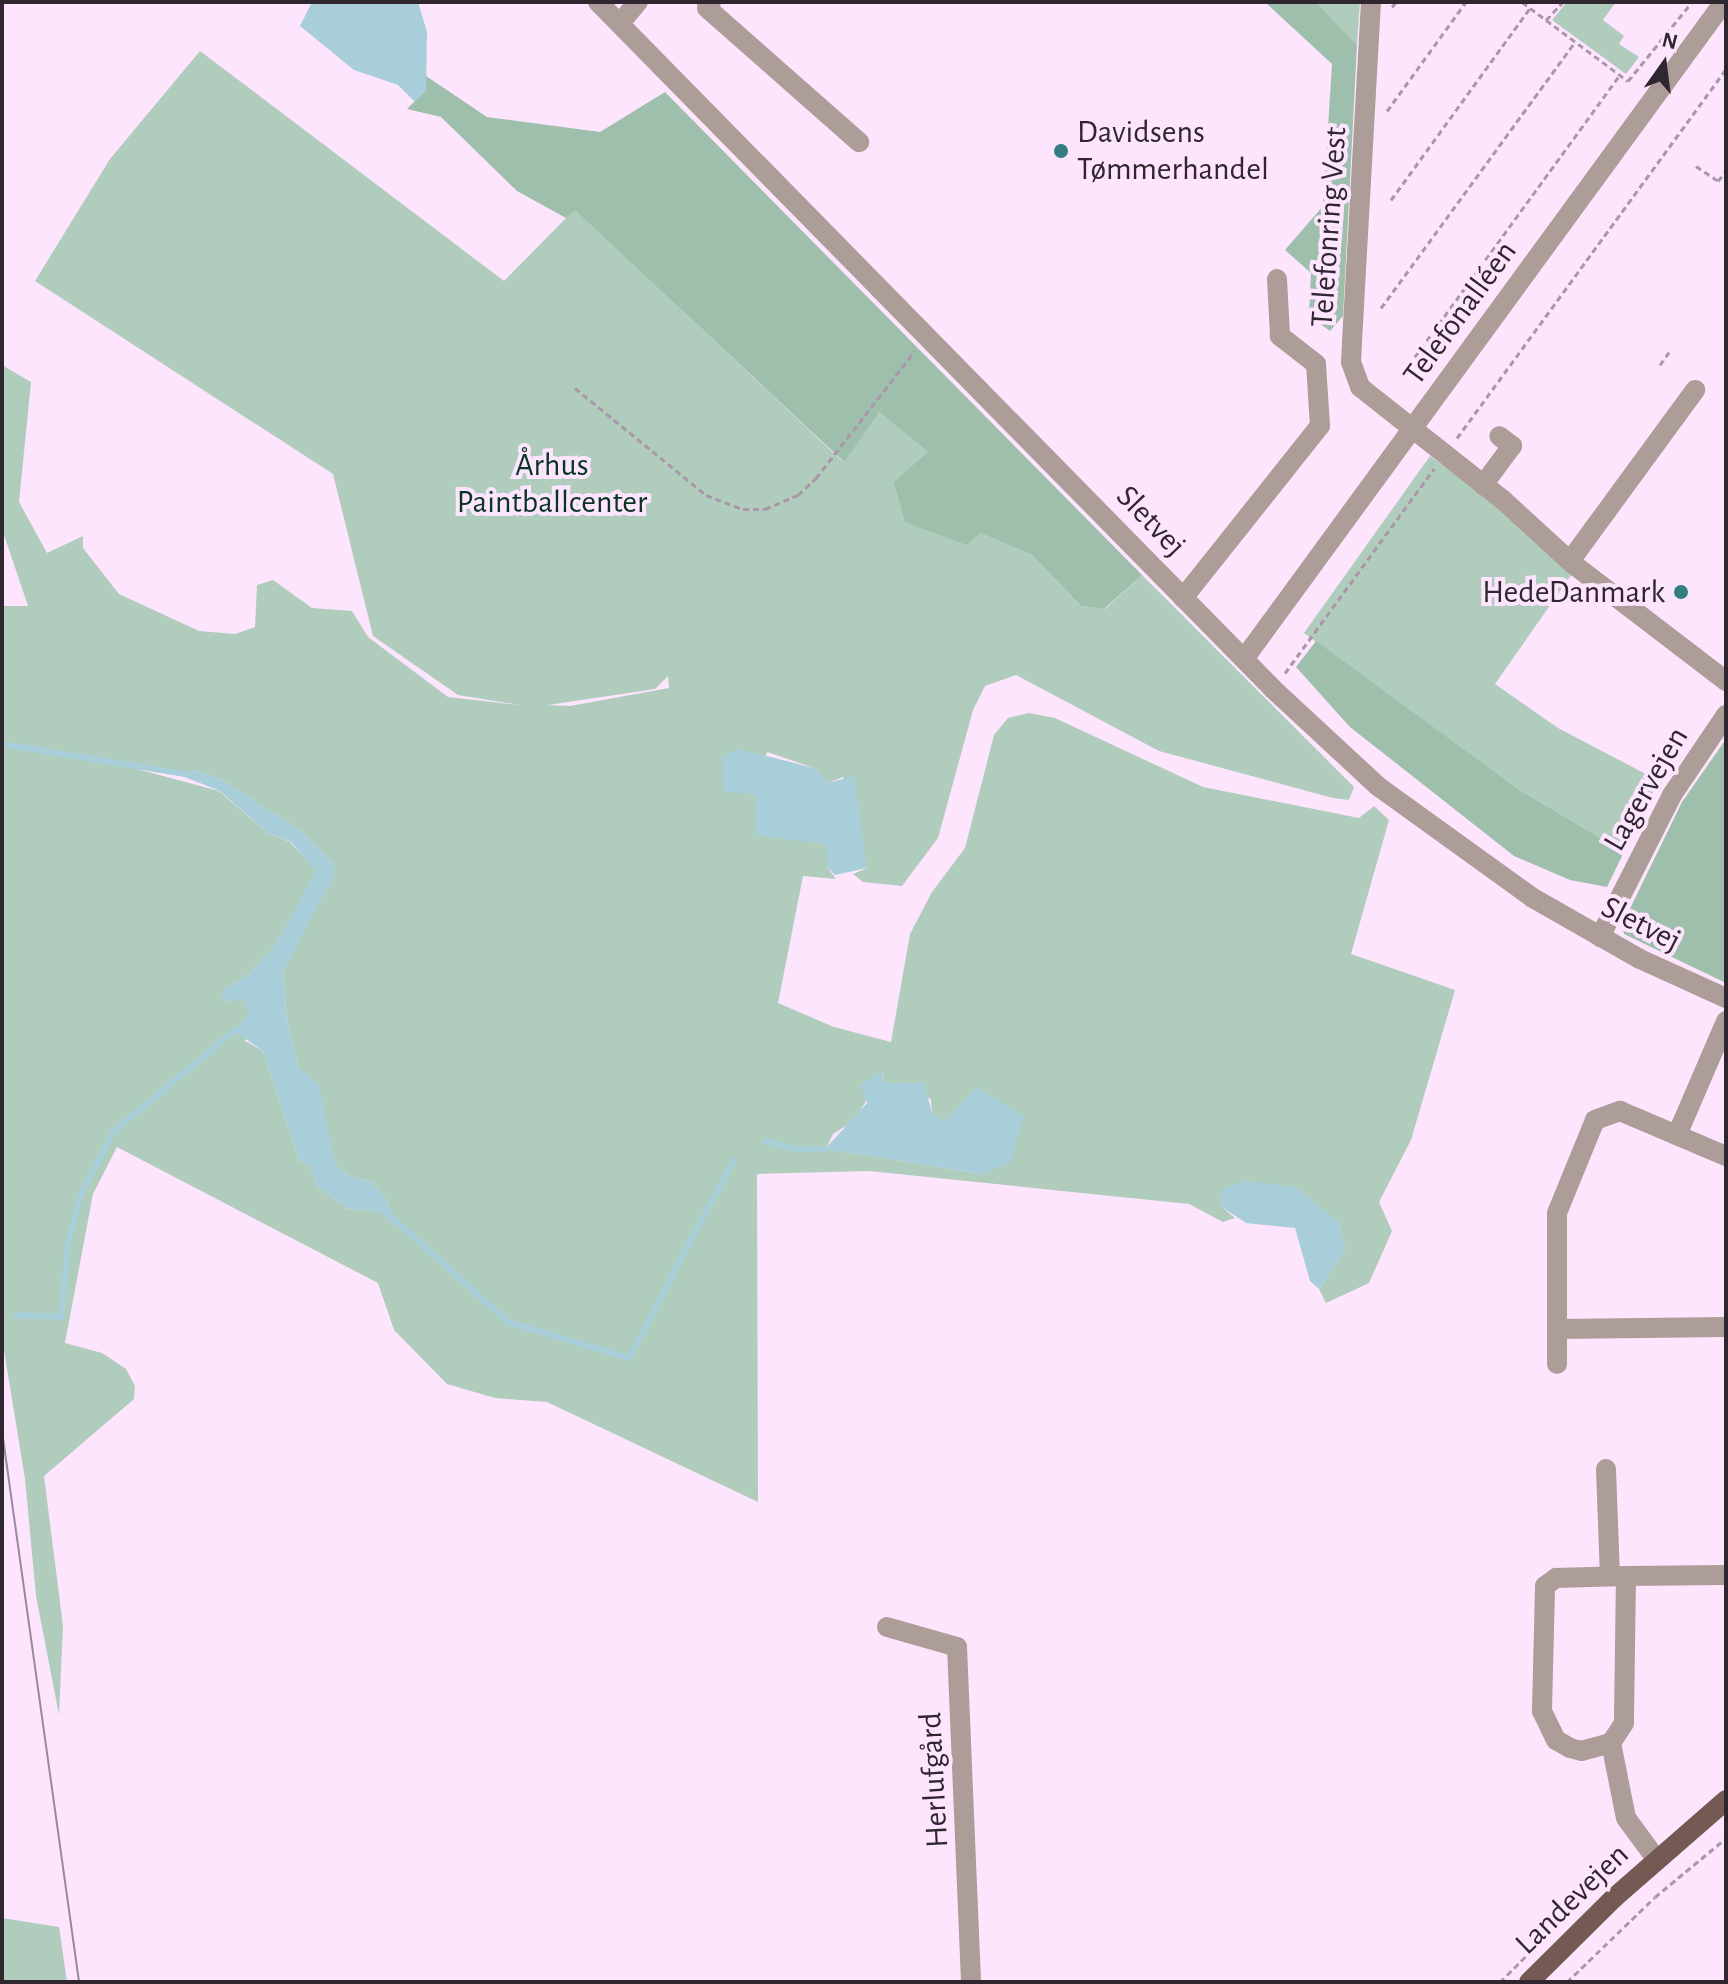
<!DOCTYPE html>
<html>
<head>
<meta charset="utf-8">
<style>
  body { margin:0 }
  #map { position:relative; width:1728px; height:1984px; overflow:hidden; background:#fee5fe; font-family:"Alegreya Sans",sans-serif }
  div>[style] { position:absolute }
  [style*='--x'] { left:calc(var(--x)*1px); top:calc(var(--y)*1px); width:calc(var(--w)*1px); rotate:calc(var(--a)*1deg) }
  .green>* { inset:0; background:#afccbc }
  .forest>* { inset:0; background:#9fbfad }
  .water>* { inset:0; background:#a7ced9 }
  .stream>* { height:6px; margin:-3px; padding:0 3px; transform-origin:3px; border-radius:3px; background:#a7ced9 }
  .path>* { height:3px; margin-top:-1.5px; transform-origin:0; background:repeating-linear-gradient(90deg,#aa97aa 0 6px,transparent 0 10px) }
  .minor>* { height:20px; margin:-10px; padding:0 10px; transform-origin:10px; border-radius:10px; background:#ac9d98 }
  .major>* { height:20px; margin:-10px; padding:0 10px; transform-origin:10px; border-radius:10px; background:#745a53 }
  .tram>* { height:2px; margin:-1px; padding:0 1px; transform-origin:1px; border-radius:1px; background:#9a899a }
  .dots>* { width:22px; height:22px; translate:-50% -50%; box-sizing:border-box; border:4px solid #fee5fe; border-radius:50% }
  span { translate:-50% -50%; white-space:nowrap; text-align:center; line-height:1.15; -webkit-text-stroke:8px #fee5fe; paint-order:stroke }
  .poi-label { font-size:32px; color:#2f262f }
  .left { translate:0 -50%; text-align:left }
  .right { translate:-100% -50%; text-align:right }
  .street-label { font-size:32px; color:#2f262f }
  .park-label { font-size:32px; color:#083522 }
  .frame { position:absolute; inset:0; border:4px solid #2f262f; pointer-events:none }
  .north { position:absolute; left:1624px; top:24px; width:80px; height:80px; -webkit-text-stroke:6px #fee5fe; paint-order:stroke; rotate:14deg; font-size:22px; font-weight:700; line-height:32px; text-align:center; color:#2f262f }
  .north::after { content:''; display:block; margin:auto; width:28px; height:36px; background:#2f262f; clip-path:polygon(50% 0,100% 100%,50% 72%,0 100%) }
</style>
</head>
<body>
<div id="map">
  <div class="green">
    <i style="clip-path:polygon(1316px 2px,1360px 2px,1357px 45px)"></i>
    <i style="clip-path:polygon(1567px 2px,1616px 2px,1603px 20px,1624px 36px,1619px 44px,1639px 57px,1626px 74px,1552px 20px)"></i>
    <i style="clip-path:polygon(evenodd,200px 51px,504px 281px,575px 209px,843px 462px,881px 411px,929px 453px,980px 533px,1032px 555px,1081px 606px,1105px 609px,1142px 575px,1354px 787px,1349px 800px,1333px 798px,1159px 751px,1016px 675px,985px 686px,973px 710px,938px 838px,902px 886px,863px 882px,853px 874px,867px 868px,843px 777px,828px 783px,814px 768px,767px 752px,756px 795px,827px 844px,827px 867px,836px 879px,803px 876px,778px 1003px,834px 1027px,891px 1042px,910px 934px,932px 892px,965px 848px,994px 735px,1008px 718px,1029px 713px,1055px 718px,1203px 787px,1359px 818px,1374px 806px,1389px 820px,1351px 954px,1455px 990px,1411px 1140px,1379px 1202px,1392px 1231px,1369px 1283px,1326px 1303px,1319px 1289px,1345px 1249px,1339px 1222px,1222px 1207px,1235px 1218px,1223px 1222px,1189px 1204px,869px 1171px,757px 1174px,758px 1502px,547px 1402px,495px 1398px,447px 1384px,394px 1330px,378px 1283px,117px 1147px,93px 1194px,65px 1343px,102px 1353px,126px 1369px,135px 1386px,134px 1399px,44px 1476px,63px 1626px,59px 1715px,36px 1596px,25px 1479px,2px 1338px,2px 606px,28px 606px,2px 529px,2px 365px,31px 382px,19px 502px,47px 553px,83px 536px,83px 548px,119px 594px,199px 631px,235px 634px,255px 627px,257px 585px,273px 580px,312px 608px,352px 611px,368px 637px,448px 697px,520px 705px,458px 695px,373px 636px,333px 474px,35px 281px,110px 159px,200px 51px,668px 676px,669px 688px,570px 706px,548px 705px,655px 689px,668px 676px,200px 51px,111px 762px,187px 774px,196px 770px,224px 781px,301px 831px,334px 864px,334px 874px,283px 971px,287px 1020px,298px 1067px,326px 1127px,335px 1165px,350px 1177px,372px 1182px,387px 1201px,396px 1225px,381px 1212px,346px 1208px,316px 1185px,311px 1167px,299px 1160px,263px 1051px,245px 1041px,250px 1014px,245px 999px,222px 1001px,224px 990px,249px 974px,276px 944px,317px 871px,290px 842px,268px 833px,219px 791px,111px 762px,200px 51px,882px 1073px,886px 1083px,931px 1099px,932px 1114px,984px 1174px,826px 1149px,833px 1134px,855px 1120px,882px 1073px)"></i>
    <i style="clip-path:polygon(1430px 456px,1484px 495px,1572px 574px,1495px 684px,1558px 728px,1663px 783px,1656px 786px,1624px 852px,1518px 789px,1304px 633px)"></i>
    <i style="clip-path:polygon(2px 1918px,59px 1927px,67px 1982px,2px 1982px)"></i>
  </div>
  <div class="forest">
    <i style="clip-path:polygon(1265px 2px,1316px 2px,1357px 45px,1343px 316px,1330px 331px,1309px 316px,1311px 273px,1285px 250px,1323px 206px,1332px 64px)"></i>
    <i style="clip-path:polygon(426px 76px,487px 117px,600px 132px,665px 92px,1142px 575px,1104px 609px,1081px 606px,1032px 555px,980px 533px,967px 545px,905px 522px,894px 482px,928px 452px,880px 412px,844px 462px,575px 210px,566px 218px,517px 191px,441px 117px,407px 109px,426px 90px)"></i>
    <i style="clip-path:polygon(1316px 641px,1518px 789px,1624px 852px,1607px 887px,1570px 880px,1514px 856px,1350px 727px,1296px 667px)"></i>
    <i style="clip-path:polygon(1726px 739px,1726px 983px,1624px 934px,1622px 925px,1682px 802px)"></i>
  </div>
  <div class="water">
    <i style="clip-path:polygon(312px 2px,418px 2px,427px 32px,426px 90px,415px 102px,398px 85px,354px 70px,300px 26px)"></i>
    <i style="clip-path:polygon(739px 749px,814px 768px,828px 783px,854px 776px,867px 868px,835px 875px,827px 867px,826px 844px,755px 835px,756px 795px,723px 791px,722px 756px)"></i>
    <i style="clip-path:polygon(196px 770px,224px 781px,301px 831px,334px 864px,335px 874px,283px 971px,287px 1020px,298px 1067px,319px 1085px,335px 1165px,350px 1177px,372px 1182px,387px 1201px,397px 1227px,380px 1212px,346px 1208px,316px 1185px,311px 1167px,299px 1160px,263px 1051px,234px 1031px,249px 1014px,245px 1000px,221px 1001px,224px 990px,249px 974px,276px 944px,316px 871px,291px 842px,268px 833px,220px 791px,182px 776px)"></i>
    <i style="clip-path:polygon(881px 1072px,886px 1083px,924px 1083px,932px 1113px,945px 1122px,976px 1087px,1024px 1116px,1011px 1162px,984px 1174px,825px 1149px,867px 1103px,860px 1085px)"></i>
    <i style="clip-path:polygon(1245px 1181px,1295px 1187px,1339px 1222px,1345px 1249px,1319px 1289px,1310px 1281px,1295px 1228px,1246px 1223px,1222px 1207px,1221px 1190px)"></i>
  </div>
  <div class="stream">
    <i style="--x:2;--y:744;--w:186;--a:9.3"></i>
    <i style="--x:765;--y:1141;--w:33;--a:14"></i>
    <i style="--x:797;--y:1149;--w:28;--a:0"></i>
    <i style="--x:394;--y:1219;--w:154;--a:42.1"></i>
    <i style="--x:508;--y:1322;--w:126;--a:16.6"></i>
    <i style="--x:629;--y:1358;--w:223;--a:-62.2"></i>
    <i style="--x:16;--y:1315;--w:45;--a:2.5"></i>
    <i style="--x:61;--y:1317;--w:73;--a:-84.5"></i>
    <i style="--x:68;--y:1244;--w:46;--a:-76.3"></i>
    <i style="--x:79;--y:1199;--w:76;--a:-62.8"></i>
    <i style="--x:114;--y:1131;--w:156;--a:-39.8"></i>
  </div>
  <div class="path">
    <i style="--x:1522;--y:2;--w:132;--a:36.7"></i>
    <i style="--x:1628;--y:81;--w:102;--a:-51"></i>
    <i style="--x:1392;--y:7;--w:6;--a:-51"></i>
    <i style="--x:1546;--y:20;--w:25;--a:-47"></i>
    <i style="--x:1387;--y:111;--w:135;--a:-54.1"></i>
    <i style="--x:1696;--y:166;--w:27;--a:34"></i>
    <i style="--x:1718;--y:181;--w:13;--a:-51"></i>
    <i style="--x:1391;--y:200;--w:237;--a:-54.1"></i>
    <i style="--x:1381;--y:308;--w:329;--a:-53.9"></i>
    <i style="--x:1409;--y:365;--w:359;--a:-54"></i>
    <i style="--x:1660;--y:365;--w:16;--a:-55"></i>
    <i style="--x:575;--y:388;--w:169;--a:39.2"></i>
    <i style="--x:706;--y:495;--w:40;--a:21"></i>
    <i style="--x:743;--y:509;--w:22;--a:0"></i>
    <i style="--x:765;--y:509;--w:36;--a:-23"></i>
    <i style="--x:798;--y:495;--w:25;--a:-43"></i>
    <i style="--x:816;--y:478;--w:161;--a:-52.1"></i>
    <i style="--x:1457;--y:438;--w:457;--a:-53.9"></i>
    <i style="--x:1285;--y:673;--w:253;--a:-53.9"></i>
    <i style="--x:1500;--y:1982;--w:130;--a:-45"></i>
    <i style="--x:1567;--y:1982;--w:122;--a:-44"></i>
    <i style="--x:1655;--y:1897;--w:92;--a:-39.7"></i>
  </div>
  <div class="minor">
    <i style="--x:598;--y:2;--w:963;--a:45.5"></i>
    <i style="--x:1273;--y:689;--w:144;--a:42.8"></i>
    <i style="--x:1379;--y:787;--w:190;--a:35.8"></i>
    <i style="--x:1533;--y:898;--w:123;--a:29.7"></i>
    <i style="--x:1640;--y:959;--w:94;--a:24.4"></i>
    <i style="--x:711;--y:2;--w:7;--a:124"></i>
    <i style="--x:707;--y:8;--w:203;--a:41.4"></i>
    <i style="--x:1371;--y:2;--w:342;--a:93.2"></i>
    <i style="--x:1352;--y:343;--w:19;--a:93"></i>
    <i style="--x:1351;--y:362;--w:27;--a:70"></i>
    <i style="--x:1360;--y:387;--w:182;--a:38.3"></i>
    <i style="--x:1503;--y:500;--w:95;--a:42.4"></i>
    <i style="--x:1573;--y:564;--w:193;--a:37.4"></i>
    <i style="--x:621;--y:22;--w:26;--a:-50"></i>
    <i style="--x:1483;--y:485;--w:49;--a:-53.4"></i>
    <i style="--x:1512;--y:446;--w:16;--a:-142"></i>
    <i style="--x:1570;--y:561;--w:212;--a:-53.8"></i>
    <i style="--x:1183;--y:598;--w:220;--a:-51.5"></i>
    <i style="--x:1320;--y:426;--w:62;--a:-93.7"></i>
    <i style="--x:1316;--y:364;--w:46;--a:-142.1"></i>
    <i style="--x:1280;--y:336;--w:57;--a:-93"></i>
    <i style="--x:1244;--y:659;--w:814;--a:-53.85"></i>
    <i style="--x:1600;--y:937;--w:159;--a:-63.1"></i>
    <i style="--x:1672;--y:795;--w:97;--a:-56"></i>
    <i style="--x:1677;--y:1135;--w:124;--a:-66.7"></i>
    <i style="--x:1558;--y:1329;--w:168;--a:-0.7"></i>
    <i style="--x:1557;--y:1364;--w:151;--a:-90"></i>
    <i style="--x:1557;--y:1213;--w:100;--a:-67.8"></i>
    <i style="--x:1595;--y:1120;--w:27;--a:-20"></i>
    <i style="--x:1620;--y:1111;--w:115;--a:23"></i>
    <i style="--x:1606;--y:1469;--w:107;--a:87.9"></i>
    <i style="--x:1626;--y:1576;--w:147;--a:90.8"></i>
    <i style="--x:1624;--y:1723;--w:24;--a:123"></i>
    <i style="--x:1611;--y:1743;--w:30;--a:165"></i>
    <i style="--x:1582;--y:1751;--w:12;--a:-166"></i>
    <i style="--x:1570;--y:1748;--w:16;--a:-150"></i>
    <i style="--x:1556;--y:1740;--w:32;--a:-116"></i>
    <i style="--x:1542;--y:1711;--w:125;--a:-88.6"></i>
    <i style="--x:1545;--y:1586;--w:14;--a:-36"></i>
    <i style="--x:1556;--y:1578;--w:70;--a:-1.6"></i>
    <i style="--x:1626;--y:1576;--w:100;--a:-0.6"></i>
    <i style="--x:887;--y:1627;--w:73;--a:15.9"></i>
    <i style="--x:957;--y:1647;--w:335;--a:87.6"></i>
    <i style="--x:1611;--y:1743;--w:76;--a:78.7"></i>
    <i style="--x:1626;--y:1818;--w:52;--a:53.6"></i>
  </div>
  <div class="major">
    <i style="--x:1529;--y:1982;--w:121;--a:-44.7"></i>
    <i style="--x:1615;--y:1897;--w:147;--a:-41.1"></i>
  </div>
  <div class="tram">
    <i style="--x:2;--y:1431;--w:556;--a:82.04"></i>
  </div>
  <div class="dots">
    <i style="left:1061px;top:151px;background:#347d80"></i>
    <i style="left:1681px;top:592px;background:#347d80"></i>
  </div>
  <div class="poi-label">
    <span class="left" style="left:1077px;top:151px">Davidsens<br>Tømmerhandel</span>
    <span class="right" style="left:1665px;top:592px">HedeDanmark</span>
  </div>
  <div class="street-label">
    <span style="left:1329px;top:227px;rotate:-86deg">Telefonring Vest</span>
    <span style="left:1460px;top:313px;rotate:-54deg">Telefonalléen</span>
    <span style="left:1151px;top:521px;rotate:46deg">Sletvej</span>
    <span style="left:1646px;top:789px;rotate:-60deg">Lagervejen</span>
    <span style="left:1641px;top:924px;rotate:27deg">Sletvej</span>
    <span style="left:934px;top:1780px;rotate:-93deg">Herlufgård</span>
    <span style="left:1572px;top:1899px;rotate:-44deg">Landevejen</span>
  </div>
  <div class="park-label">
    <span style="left:552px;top:484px">Århus<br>Paintballcenter</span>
  </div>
  <div class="frame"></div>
  <div class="north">N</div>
</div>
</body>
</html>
